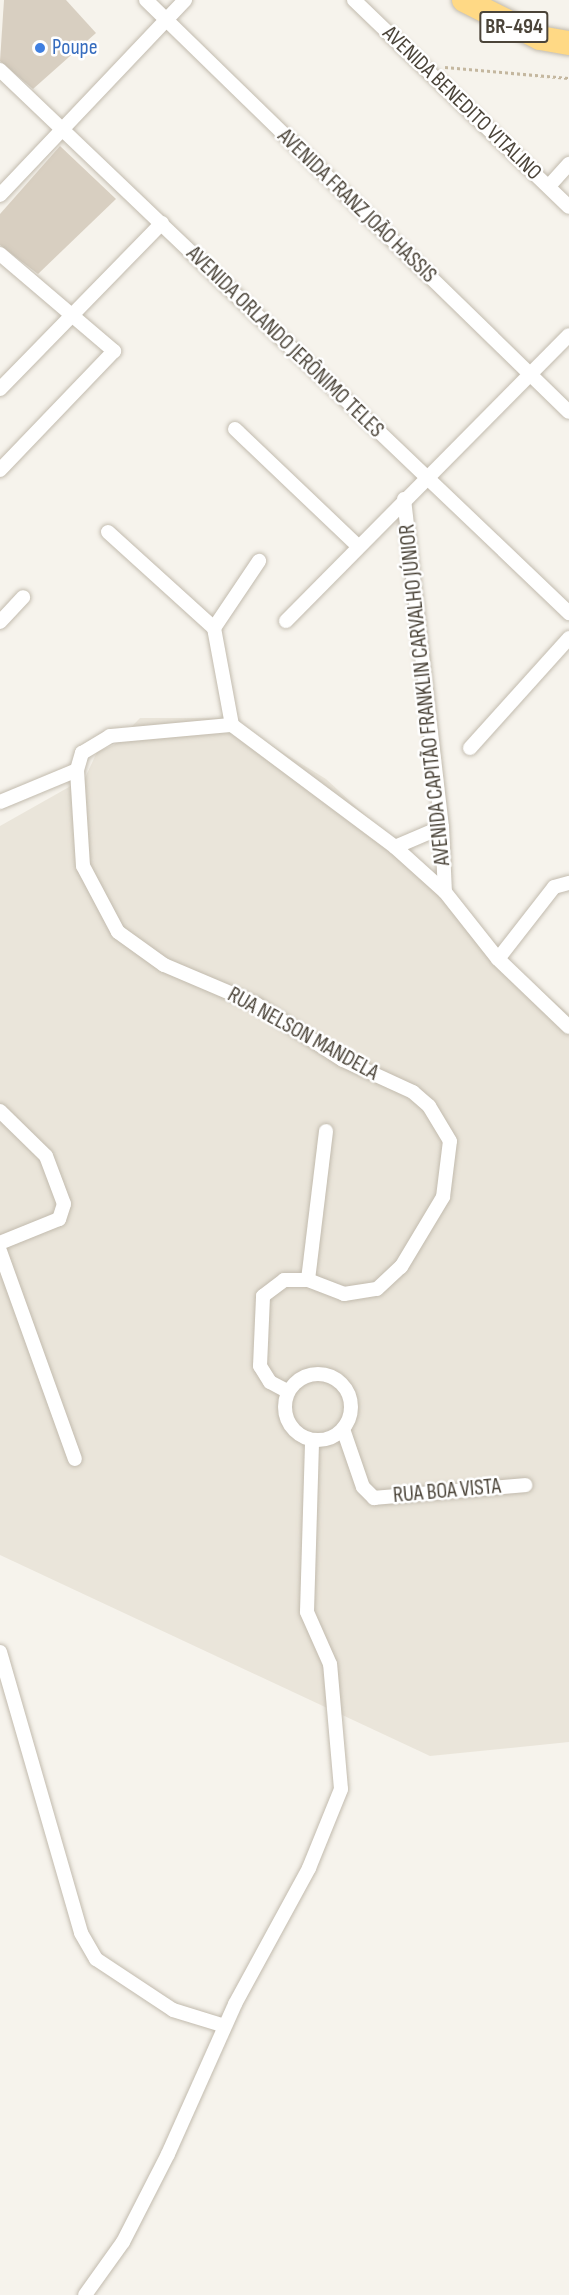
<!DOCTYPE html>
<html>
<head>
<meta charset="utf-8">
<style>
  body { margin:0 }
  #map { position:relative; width:569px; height:2295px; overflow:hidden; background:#f6f3ec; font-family:"Sofia Sans Condensed",sans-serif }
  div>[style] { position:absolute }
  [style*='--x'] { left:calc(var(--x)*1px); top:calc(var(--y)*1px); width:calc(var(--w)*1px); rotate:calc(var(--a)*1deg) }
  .residential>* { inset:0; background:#eae5da }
  .building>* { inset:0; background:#d8cfc1 }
  .path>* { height:3px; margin-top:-1.5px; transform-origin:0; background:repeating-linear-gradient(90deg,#c4b79f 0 3px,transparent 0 6px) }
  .roads { filter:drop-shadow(0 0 2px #c2bbae) drop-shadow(0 0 2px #c2bbae) }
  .minor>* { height:14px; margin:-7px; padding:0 7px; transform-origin:7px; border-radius:7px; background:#fff }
  .minor>.ring { margin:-7px; padding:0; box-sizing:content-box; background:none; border:14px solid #fff; border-radius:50% }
  .trunk>* { height:24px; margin:-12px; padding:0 12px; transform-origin:12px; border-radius:12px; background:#ffd985 }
  .dots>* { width:16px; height:16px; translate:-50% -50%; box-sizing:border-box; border:3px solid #fff; border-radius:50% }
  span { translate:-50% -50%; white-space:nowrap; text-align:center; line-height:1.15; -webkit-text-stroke:5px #fff; paint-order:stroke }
  .shield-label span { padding:2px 4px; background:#fff; border:2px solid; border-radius:4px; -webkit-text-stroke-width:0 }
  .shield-label { font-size:21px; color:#4b4439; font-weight:700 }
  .shop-label { font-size:22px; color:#366cbe }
  .left { translate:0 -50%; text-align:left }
  .street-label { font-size:22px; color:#4b4439 }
</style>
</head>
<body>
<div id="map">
  <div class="residential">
    <i style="clip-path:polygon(140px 718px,227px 718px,326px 779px,440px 884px,471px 930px,569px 1014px,569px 1742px,430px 1756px,0 1555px,0 826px,85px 778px,97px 752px,114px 745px)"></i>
  </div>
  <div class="building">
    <i style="clip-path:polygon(4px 0,66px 0,96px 33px,33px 89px,0 61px)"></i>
    <i style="clip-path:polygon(60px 146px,116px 199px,38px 274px,0 245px,0 214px)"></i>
  </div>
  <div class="path">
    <i style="--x:445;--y:67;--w:124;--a:5.1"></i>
  </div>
  <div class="roads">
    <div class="minor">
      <i style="--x:146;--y:0;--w:590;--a:44.25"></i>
      <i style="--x:354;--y:0;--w:298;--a:43.9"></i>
      <i style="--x:0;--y:70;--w:787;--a:43.66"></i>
      <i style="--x:549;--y:186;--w:30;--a:-48"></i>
      <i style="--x:0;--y:195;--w:269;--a:-46.5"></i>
      <i style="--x:0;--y:254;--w:150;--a:40.4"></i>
      <i style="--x:114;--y:351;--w:165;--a:133.8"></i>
      <i style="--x:0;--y:389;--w:232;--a:-45.7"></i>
      <i style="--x:235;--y:429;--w:170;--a:43.6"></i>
      <i style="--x:404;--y:499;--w:330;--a:83.4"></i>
      <i style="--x:442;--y:827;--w:65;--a:87.4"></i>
      <i style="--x:108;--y:532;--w:143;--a:42.2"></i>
      <i style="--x:214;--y:628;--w:99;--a:79.5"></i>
      <i style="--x:286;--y:621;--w:402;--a:-45.3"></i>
      <i style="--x:0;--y:622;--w:34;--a:-47"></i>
      <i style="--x:214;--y:628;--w:81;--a:-56.1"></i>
      <i style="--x:470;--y:748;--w:148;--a:-48"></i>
      <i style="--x:0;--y:802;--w:83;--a:-22.6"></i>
      <i style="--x:395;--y:847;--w:51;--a:-23.1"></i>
      <i style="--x:498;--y:959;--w:91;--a:-52.1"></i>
      <i style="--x:554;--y:887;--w:16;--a:-15"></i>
      <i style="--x:0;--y:1111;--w:64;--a:44.4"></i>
      <i style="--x:46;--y:1156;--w:51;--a:69.4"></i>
      <i style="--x:64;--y:1204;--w:16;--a:108"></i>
      <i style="--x:59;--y:1219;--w:64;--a:157.9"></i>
      <i style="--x:0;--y:1251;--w:221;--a:70.2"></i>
      <i style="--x:308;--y:1280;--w:150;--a:-83.1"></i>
      <i class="ring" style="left:285px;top:1374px;width:52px;height:52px"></i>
      <i style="--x:287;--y:1391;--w:19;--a:-152"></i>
      <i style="--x:270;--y:1382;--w:19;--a:-122"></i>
      <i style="--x:260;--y:1366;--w:70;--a:-87.5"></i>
      <i style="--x:263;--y:1296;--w:26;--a:-37"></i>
      <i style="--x:284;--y:1280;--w:24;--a:0"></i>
      <i style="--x:308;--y:1280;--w:39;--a:21"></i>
      <i style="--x:344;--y:1294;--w:33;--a:-9"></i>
      <i style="--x:377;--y:1289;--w:33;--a:-43"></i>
      <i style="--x:401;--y:1267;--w:82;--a:-59"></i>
      <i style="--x:443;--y:1197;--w:56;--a:-82.9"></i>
      <i style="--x:450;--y:1141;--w:41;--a:-121"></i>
      <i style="--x:429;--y:1106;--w:21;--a:-139"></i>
      <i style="--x:413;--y:1092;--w:77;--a:-155.4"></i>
      <i style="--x:343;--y:1060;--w:103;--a:-147.2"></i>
      <i style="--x:256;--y:1004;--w:100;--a:-157"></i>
      <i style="--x:164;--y:965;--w:57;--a:-144.3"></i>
      <i style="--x:118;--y:932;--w:75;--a:-117.9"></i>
      <i style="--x:83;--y:866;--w:96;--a:-93.6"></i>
      <i style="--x:77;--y:770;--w:18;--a:-74"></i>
      <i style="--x:82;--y:753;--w:33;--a:-31"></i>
      <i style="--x:110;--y:736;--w:122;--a:-5.2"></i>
      <i style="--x:232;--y:725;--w:204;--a:36.8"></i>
      <i style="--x:395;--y:847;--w:67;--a:42"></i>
      <i style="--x:445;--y:892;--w:85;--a:51.7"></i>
      <i style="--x:498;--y:959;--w:98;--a:43.8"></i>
      <i style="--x:343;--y:1429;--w:61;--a:71"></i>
      <i style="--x:363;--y:1487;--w:16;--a:45"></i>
      <i style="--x:374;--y:1498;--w:152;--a:-4.9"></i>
      <i style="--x:0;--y:1652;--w:292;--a:73.9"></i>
      <i style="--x:81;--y:1933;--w:30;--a:60"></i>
      <i style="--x:96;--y:1959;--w:92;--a:33.5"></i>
      <i style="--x:173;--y:2010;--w:54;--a:17.1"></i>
      <i style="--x:85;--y:2295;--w:65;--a:-54.4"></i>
      <i style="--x:123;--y:2242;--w:99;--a:-62.9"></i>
      <i style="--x:168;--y:2154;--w:164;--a:-65.9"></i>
      <i style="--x:235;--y:2004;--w:155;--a:-61.4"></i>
      <i style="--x:309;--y:1868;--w:85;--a:-67.9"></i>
      <i style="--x:341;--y:1789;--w:125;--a:-95"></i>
      <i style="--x:330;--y:1664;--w:57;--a:-113.9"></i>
      <i style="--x:307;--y:1612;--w:172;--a:-88.3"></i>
    </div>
    <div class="trunk">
      <i style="--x:464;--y:0;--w:85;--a:26.6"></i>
      <i style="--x:540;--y:38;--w:29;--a:10"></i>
    </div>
  </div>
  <div class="dots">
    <i style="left:40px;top:48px;background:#3f7fe0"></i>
  </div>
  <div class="shield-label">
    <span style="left:514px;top:27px">BR-494</span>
  </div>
  <div class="shop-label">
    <span class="left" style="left:52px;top:48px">Poupe</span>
  </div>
  <div class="street-label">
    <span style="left:462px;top:103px;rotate:44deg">AVENIDA BENEDITO VITALINO</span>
    <span style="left:357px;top:206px;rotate:44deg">AVENIDA FRANZ JOÃO HASSIS</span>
    <span style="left:285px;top:342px;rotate:44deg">AVENIDA ORLANDO JERÔNIMO TELES</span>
    <span style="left:425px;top:695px;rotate:-96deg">AVENIDA CAPITÃO FRANKLIN CARVALHO JÚNIOR</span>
    <span style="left:303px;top:1034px;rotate:29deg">RUA NELSON MANDELA</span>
    <span style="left:447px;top:1491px;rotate:-5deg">RUA BOA VISTA</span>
  </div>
</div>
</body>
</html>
